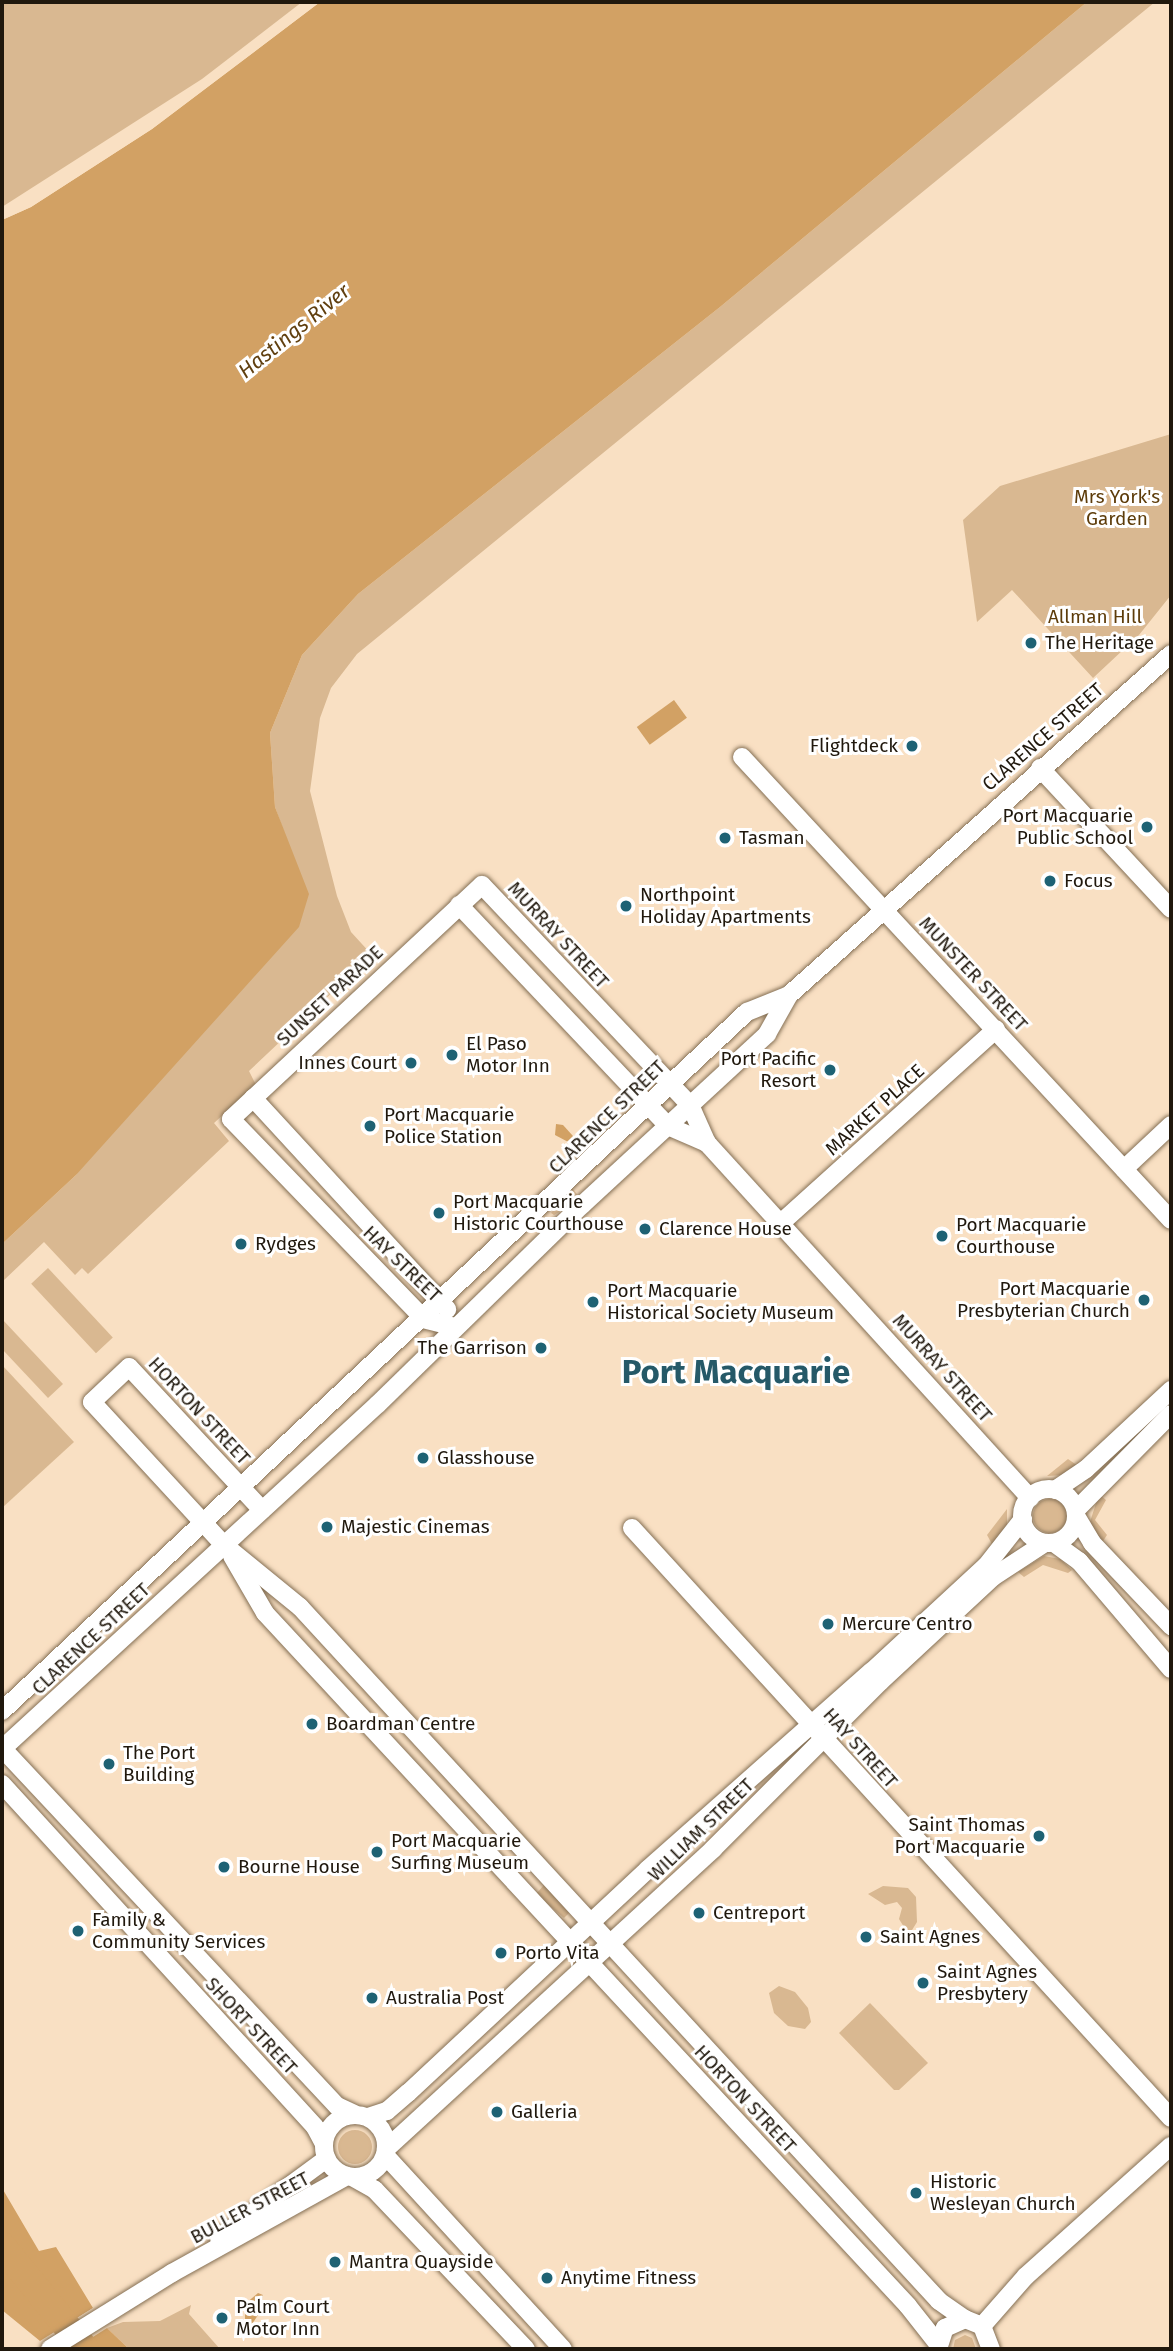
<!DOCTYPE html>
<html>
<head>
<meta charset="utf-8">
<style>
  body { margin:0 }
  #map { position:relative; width:1173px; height:2351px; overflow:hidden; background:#f9e0c3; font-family:"Fira Sans",sans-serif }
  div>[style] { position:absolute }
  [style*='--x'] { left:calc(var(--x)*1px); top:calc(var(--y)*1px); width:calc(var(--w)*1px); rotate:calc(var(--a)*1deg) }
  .green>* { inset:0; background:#d9b891; transform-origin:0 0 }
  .round { border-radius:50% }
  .water>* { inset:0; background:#d2a164; transform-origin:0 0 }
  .pier>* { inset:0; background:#f9e0c3 }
  .river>* { height:28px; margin:-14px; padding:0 14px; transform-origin:14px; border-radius:14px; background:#d2a164 }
  .roads { filter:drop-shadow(0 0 2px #846f54) drop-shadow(0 0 2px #846f54) }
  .minor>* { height:18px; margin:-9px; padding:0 9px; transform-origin:9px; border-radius:9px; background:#fff }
  .minor>.ring { margin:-9px; padding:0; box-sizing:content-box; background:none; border:18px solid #fff; border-radius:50% }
  .dots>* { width:19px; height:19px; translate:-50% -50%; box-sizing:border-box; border:4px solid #fff; border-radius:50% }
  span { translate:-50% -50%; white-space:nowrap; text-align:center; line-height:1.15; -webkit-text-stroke:6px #fff; paint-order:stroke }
  .park-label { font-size:19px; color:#5d3c0a }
  .poi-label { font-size:19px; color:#20180d }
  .left { translate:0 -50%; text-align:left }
  .right { translate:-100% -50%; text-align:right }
  .street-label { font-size:19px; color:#20180d }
  .water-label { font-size:21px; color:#603f0f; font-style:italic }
  .town-label { font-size:33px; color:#255968; font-weight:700 }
  .frame { position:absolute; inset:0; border:4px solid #20180d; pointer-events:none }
</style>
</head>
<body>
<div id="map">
  <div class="green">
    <i style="clip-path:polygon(2px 2px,302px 2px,202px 79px,2px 207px)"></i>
    <i style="clip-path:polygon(1087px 2px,1155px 2px,357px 654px,331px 688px,320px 718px,310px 791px,337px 896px,351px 932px,372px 955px,249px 1071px,256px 1085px,214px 1123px,229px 1141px,88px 1274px,82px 1268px,75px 1275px,44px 1242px,2px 1282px,2px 1244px,76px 1175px,288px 843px,275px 807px,270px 733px,302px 655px,358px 594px,720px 307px)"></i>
    <i style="clip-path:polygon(1171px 434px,1171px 595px,1139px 635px,1093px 678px,1012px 590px,977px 622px,963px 520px,1000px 486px)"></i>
    <i style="clip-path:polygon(572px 1188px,581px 1199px,554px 1215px,551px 1213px)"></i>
    <i style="left:48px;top:1268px;width:95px;height:23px;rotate:47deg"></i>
    <i style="clip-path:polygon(2px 1319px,63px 1384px,48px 1398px,2px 1349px)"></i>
    <i style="clip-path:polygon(2px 1365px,74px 1442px,2px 1508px)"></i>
    <i style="clip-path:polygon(1068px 1459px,1078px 1466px,1065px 1475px,1047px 1476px)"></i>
    <i style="clip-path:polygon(1099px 1494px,1106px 1500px,1095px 1520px,1107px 1535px,1101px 1544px,1090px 1522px)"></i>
    <i class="round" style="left:1033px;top:1499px;width:34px;height:34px"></i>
    <i style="clip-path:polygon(1007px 1509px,1007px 1528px,992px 1544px,987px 1535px)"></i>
    <i style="clip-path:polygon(1044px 1556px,1060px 1559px,1072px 1570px,1068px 1573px,1043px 1565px,1024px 1577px,1018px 1572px)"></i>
    <i style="clip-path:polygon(544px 1885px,571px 1911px,564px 1918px,536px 1894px)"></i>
    <i style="clip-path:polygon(883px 1886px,908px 1888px,916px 1897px,917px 1922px,909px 1935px,899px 1919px,902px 1908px,897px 1902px,885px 1905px,868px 1894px)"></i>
    <i style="clip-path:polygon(779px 1986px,795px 1992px,808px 2008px,811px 2022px,805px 2029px,788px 2026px,774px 2013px,769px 1993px)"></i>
    <i style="clip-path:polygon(870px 2003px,928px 2063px,899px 2090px,894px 2090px,839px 2033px)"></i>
    <i class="round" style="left:338px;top:2130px;width:34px;height:34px"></i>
    <i style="clip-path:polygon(191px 2305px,189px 2314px,220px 2349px,129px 2349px,107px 2328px,123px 2322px,160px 2321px)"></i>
    <i style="clip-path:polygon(965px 2335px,972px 2338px,976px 2349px,953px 2349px,955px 2340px)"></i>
  </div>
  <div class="water">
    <i style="clip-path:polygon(320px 2px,1087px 2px,720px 307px,358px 594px,302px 655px,270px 733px,275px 807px,309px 894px,299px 927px,76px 1175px,2px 1244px,2px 220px,31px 207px,152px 129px)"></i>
    <i style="left:674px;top:700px;width:22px;height:46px;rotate:54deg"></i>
    <i style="clip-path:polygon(556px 1124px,563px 1125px,573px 1136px,572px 1144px,555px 1135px)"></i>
    <i style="clip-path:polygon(2px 2188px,39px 2251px,56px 2247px,93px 2308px,40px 2341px,2px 2310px)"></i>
    <i style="clip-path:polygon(258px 2293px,263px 2295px,263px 2308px,252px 2324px,245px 2321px,245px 2304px)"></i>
    <i style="clip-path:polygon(107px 2328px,129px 2349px,74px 2349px)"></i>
  </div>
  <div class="pier">
    <i style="clip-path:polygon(314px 2px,320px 2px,152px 129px,31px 207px,2px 220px,150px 126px)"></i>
    <i style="clip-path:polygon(96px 2306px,95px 2311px,38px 2343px)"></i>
  </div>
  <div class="river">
    <i style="--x:2;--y:2246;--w:132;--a:51.1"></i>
  </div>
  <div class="roads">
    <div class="minor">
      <i style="--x:742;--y:757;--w:631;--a:47.18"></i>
      <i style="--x:1040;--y:768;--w:192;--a:47.1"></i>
      <i style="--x:459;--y:905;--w:304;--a:46.6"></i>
      <i style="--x:668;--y:1126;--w:43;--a:23.6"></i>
      <i style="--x:253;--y:1098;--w:287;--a:47.4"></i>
      <i style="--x:1124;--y:1169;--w:64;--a:-43.1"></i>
      <i style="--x:782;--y:1222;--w:288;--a:-42"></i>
      <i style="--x:455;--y:1327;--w:32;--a:-166"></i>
      <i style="--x:424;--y:1319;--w:278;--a:-134"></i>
      <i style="--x:231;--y:1119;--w:343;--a:-43"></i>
      <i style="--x:482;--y:885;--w:303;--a:46.6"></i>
      <i style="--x:690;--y:1105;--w:42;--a:65.9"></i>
      <i style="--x:707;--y:1143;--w:480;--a:47.7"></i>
      <i class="ring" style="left:1022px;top:1489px;width:36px;height:36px"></i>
      <i style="--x:1055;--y:1490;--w:37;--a:-34"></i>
      <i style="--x:1086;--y:1469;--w:116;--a:-42.9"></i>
      <i style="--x:262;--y:1510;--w:195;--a:-132.9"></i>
      <i style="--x:129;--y:1367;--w:51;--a:136.6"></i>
      <i style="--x:92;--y:1402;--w:195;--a:47.3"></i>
      <i style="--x:224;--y:1545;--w:98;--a:39.2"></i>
      <i style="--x:300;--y:1607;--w:943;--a:47.36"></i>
      <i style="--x:939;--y:2301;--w:32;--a:35"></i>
      <i style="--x:1076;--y:1510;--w:135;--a:-45.3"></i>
      <i style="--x:1076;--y:1516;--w:31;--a:59"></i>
      <i style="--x:1092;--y:1543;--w:115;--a:46.4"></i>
      <i style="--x:632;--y:1528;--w:799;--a:47.59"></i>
      <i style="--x:1054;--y:1543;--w:31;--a:36"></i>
      <i style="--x:1079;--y:1561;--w:142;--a:49.6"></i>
      <i style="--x:232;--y:1556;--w:66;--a:59.9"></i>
      <i style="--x:265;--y:1613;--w:945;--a:47.14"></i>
      <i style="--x:908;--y:2306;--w:48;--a:51.7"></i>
      <i style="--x:2;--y:1711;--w:1022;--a:-43.18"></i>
      <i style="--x:747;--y:1012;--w:45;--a:-22"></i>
      <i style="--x:2;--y:1748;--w:490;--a:46.9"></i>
      <i style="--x:337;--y:2106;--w:19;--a:25"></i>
      <i style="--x:2;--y:1749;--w:510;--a:-42.54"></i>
      <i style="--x:378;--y:1404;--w:285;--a:-44.3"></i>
      <i style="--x:582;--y:1205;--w:252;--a:-42.7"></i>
      <i style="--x:767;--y:1034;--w:45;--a:-60.6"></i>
      <i style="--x:789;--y:995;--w:512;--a:-41.75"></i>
      <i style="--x:2;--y:1784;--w:464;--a:47.6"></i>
      <i style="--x:315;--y:2127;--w:19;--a:62"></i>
      <i class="ring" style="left:324px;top:2115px;width:44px;height:44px"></i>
      <i style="--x:368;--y:2117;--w:20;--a:-18"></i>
      <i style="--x:387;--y:2111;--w:28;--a:-41"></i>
      <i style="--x:408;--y:2093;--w:328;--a:-43"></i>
      <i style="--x:648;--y:1869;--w:298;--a:-41.5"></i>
      <i style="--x:871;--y:1672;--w:156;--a:-42.7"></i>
      <i style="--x:986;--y:1566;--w:60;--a:-51.8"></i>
      <i style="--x:386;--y:2149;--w:444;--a:-42.5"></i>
      <i style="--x:713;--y:1849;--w:236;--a:-45"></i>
      <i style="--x:880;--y:1682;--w:154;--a:-42.9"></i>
      <i style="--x:993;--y:1577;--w:62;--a:-33.2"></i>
      <i style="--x:385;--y:2155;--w:263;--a:47.5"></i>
      <i style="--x:352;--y:2177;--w:26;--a:29"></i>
      <i style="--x:375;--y:2190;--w:219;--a:46.5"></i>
      <i style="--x:219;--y:2238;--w:133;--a:-36.4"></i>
      <i style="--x:982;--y:2326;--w:67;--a:-48.7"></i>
      <i style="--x:1026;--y:2276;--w:195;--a:-41.9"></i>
      <i style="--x:50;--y:2349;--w:144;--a:-31.9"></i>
      <i style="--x:172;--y:2273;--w:200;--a:-29"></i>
      <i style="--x:938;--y:2349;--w:22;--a:-72"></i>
      <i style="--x:945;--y:2328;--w:22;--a:-24"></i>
      <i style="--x:965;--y:2319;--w:18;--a:22"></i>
      <i style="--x:982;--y:2326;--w:25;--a:69"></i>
    </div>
  </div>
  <div class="dots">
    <i style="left:1031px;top:643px;background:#1e6274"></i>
    <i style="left:912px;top:746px;background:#1e6274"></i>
    <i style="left:1147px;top:827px;background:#1e6274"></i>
    <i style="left:725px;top:838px;background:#1e6274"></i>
    <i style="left:1050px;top:881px;background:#1e6274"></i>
    <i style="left:626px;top:906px;background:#1e6274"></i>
    <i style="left:452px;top:1055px;background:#1e6274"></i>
    <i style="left:411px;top:1063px;background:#1e6274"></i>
    <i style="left:830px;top:1070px;background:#1e6274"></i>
    <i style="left:370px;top:1126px;background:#1e6274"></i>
    <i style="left:439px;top:1213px;background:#1e6274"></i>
    <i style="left:645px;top:1229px;background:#1e6274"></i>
    <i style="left:942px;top:1236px;background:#1e6274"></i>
    <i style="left:241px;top:1244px;background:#1e6274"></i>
    <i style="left:1144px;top:1300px;background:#1e6274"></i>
    <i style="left:593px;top:1302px;background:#1e6274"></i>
    <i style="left:541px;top:1348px;background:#1e6274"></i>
    <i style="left:423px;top:1458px;background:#1e6274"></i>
    <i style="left:327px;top:1527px;background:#1e6274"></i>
    <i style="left:828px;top:1624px;background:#1e6274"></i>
    <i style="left:312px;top:1724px;background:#1e6274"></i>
    <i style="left:109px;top:1764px;background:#1e6274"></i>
    <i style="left:1039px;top:1836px;background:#1e6274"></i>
    <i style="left:377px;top:1852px;background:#1e6274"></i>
    <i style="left:224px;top:1867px;background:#1e6274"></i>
    <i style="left:699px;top:1913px;background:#1e6274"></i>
    <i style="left:78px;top:1931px;background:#1e6274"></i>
    <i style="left:866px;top:1937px;background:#1e6274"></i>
    <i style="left:501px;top:1953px;background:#1e6274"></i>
    <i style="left:923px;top:1983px;background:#1e6274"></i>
    <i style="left:372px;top:1998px;background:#1e6274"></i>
    <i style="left:497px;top:2112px;background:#1e6274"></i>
    <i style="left:916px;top:2193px;background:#1e6274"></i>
    <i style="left:335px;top:2262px;background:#1e6274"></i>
    <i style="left:547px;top:2278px;background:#1e6274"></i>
    <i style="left:222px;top:2318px;background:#1e6274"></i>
  </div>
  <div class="park-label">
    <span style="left:1117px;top:508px">Mrs York's<br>Garden</span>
    <span style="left:1095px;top:617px">Allman Hill</span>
  </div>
  <div class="poi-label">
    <span class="left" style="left:1045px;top:643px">The Heritage</span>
    <span class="right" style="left:898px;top:746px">Flightdeck</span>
    <span class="right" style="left:1133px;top:827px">Port Macquarie<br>Public School</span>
    <span class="left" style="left:739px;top:838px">Tasman</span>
    <span class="left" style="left:1064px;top:881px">Focus</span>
    <span class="left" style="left:640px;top:906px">Northpoint<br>Holiday Apartments</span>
    <span class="left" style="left:466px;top:1055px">El Paso<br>Motor Inn</span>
    <span class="right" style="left:816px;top:1070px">Port Pacific<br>Resort</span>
    <span class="right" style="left:397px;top:1063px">Innes Court</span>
    <span class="left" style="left:384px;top:1126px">Port Macquarie<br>Police Station</span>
    <span class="left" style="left:453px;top:1213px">Port Macquarie<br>Historic Courthouse</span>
    <span class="left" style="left:956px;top:1236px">Port Macquarie<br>Courthouse</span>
    <span class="left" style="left:659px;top:1229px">Clarence House</span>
    <span class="left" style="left:255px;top:1244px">Rydges</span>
    <span class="right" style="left:1130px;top:1300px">Port Macquarie<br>Presbyterian Church</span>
    <span class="left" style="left:607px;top:1302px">Port Macquarie<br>Historical Society Museum</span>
    <span class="right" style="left:527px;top:1348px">The Garrison</span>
    <span class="left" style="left:437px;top:1458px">Glasshouse</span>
    <span class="left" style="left:341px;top:1527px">Majestic Cinemas</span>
    <span class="left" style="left:842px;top:1624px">Mercure Centro</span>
    <span class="left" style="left:326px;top:1724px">Boardman Centre</span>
    <span class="left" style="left:123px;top:1764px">The Port<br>Building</span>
    <span class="right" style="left:1025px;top:1836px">Saint Thomas<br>Port Macquarie</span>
    <span class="left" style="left:391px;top:1852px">Port Macquarie<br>Surfing Museum</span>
    <span class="left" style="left:238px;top:1867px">Bourne House</span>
    <span class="left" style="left:713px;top:1913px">Centreport</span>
    <span class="left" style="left:92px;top:1931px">Family &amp;<br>Community Services</span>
    <span class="left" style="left:880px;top:1937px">Saint Agnes</span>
    <span class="left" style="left:515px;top:1953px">Porto Vita</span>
    <span class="left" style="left:937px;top:1983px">Saint Agnes<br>Presbytery</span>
    <span class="left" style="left:386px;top:1998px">Australia Post</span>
    <span class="left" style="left:511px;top:2112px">Galleria</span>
    <span class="left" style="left:930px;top:2193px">Historic<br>Wesleyan Church</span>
    <span class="left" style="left:349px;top:2262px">Mantra Quayside</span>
    <span class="left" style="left:561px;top:2278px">Anytime Fitness</span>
    <span class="left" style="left:236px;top:2318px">Palm Court<br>Motor Inn</span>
  </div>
  <div class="street-label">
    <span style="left:1043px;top:737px;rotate:-41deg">CLARENCE STREET</span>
    <span style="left:558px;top:935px;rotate:47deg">MURRAY STREET</span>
    <span style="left:973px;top:974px;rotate:47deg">MUNSTER STREET</span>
    <span style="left:330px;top:996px;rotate:-43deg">SUNSET PARADE</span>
    <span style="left:875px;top:1110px;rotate:-42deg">MARKET PLACE</span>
    <span style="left:607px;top:1117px;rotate:-44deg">CLARENCE STREET</span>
    <span style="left:402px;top:1264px;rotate:44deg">HAY STREET</span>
    <span style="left:942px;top:1368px;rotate:48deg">MURRAY STREET</span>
    <span style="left:199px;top:1411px;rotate:47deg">HORTON STREET</span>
    <span style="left:91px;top:1639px;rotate:-43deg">CLARENCE STREET</span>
    <span style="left:860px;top:1748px;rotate:48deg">HAY STREET</span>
    <span style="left:701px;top:1830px;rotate:-44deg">WILLIAM STREET</span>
    <span style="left:251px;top:2026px;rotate:47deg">SHORT STREET</span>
    <span style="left:745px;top:2099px;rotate:47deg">HORTON STREET</span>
    <span style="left:250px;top:2208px;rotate:-28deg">BULLER STREET</span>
  </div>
  <div class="water-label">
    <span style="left:294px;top:331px;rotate:-39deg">Hastings River</span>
  </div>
  <div class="town-label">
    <span style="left:736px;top:1373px">Port Macquarie</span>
  </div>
  <div class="frame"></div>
</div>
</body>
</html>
